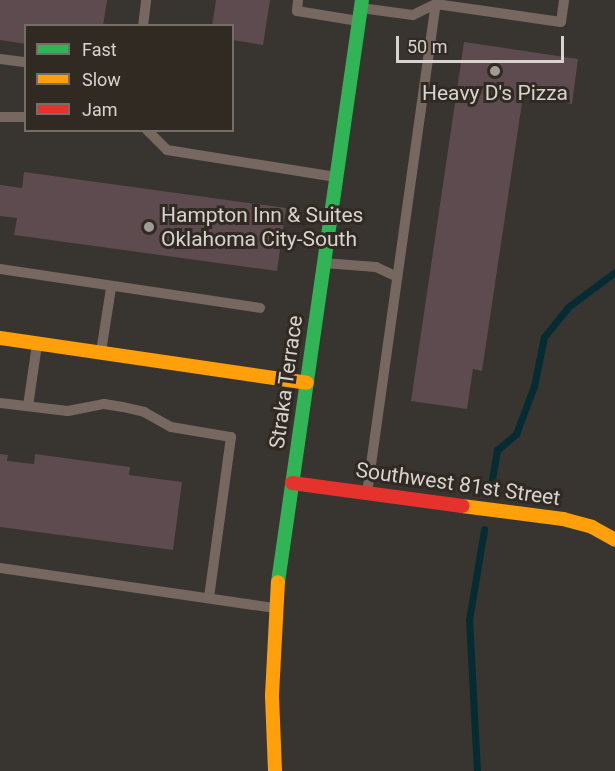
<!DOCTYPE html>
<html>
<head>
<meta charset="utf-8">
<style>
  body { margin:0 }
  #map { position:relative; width:615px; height:771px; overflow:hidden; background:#383430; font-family:Roboto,sans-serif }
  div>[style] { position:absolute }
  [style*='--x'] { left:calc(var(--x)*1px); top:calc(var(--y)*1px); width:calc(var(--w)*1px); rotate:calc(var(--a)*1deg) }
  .stream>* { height:7px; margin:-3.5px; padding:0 3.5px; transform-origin:3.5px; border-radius:3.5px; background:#052c33 }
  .building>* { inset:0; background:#5d4b4f }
  .lane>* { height:10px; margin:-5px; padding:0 5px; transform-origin:5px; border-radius:5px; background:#766760 }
  .fast>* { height:14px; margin:-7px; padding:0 7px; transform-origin:7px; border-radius:7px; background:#30b455 }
  .slow>* { height:14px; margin:-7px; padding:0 7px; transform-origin:7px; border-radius:7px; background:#ff9f0a }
  .jam>* { height:14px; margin:-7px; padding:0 7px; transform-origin:7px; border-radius:7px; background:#e5322d }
  .dots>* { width:16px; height:16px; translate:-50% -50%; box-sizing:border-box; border:3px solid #312a22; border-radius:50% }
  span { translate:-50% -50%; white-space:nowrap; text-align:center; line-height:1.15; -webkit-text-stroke:6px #312a22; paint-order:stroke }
  .poi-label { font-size:21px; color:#d7d3ce }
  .left { translate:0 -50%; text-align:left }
  .street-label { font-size:21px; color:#d7d3ce }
  .legend { position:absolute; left:24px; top:24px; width:210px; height:108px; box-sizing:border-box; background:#312a22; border:2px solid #736e67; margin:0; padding:8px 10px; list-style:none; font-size:18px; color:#d7d3ce }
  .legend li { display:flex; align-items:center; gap:12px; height:30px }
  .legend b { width:30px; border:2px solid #736e67 }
  .scale { position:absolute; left:396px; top:36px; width:168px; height:27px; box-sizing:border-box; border:3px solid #d7d3ce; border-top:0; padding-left:8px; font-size:18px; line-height:21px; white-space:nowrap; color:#d7d3ce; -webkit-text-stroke:4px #312a22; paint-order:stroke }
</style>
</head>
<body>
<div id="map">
  <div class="stream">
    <i style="--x:490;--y:491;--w:42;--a:-80.3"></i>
    <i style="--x:497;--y:450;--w:25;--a:-40"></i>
    <i style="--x:516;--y:434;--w:51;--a:-69.4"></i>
    <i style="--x:534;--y:386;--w:50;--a:-78.5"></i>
    <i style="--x:544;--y:337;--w:38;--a:-51"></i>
    <i style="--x:568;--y:307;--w:59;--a:-36.7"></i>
    <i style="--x:477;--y:771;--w:151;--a:-93"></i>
    <i style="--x:469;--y:620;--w:92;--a:-80.6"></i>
  </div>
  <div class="building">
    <i style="clip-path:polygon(0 0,107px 0,103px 26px,26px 26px,26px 44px,0 40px)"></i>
    <i style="clip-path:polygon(216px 0,270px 0,263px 45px,232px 40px,232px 26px,212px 26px)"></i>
    <i style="clip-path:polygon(464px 42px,578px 59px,572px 104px,523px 96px,482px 371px,473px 369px,467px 409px,411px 401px)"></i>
    <i style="clip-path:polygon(24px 172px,286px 208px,277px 271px,14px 235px,17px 218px,0 216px,0 185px,22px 188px)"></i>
    <i style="clip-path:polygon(0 454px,8px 455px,7px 461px,34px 464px,35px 454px,130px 467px,129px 475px,182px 482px,173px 550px,0 527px)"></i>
  </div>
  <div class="lane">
    <i style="--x:298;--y:0;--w:11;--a:95"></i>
    <i style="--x:297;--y:11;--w:62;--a:9.3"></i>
    <i style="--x:361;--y:8;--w:52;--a:7.7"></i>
    <i style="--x:413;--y:15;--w:25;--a:-26"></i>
    <i style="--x:143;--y:26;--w:26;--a:-83"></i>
    <i style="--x:0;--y:59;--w:26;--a:7"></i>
    <i style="--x:0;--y:117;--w:26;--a:0"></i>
    <i style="--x:147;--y:130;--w:28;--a:45"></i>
    <i style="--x:167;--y:150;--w:171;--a:9.1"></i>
    <i style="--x:324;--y:263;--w:52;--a:4.4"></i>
    <i style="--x:376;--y:267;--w:23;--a:25"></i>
    <i style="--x:0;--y:269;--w:263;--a:8.5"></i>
    <i style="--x:101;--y:352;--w:65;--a:-81.1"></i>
    <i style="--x:0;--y:403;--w:68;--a:6.7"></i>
    <i style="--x:68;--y:411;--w:37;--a:-11"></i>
    <i style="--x:104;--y:404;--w:19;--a:9"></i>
    <i style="--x:123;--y:407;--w:22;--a:13"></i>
    <i style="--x:144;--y:412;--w:31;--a:29"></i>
    <i style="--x:171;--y:427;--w:61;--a:9.5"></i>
    <i style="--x:231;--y:437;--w:162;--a:97.8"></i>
    <i style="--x:28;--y:406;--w:63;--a:-81.7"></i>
    <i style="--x:367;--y:493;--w:494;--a:-82"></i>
    <i style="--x:436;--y:4;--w:126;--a:8.2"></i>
    <i style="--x:561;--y:22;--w:22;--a:-82"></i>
    <i style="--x:0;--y:568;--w:278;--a:8.3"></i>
  </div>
  <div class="fast">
    <i style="--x:278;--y:582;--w:588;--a:-81.79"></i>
  </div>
  <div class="slow">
    <i style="--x:0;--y:338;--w:310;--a:8.3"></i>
    <i style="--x:462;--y:506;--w:102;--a:7.3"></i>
    <i style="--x:563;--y:519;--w:30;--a:15"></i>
    <i style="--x:592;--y:527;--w:26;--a:29"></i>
    <i style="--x:275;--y:771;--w:76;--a:-92.3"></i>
    <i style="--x:272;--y:695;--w:113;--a:-87"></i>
  </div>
  <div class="jam">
    <i style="--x:292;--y:483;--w:172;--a:7.7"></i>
  </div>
  <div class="dots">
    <i style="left:495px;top:71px;background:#9f9b97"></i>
    <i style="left:149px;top:227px;background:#9f9b97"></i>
  </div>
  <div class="poi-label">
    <span style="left:495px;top:93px">Heavy D's Pizza</span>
    <span class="left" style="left:161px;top:227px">Hampton Inn &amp; Suites<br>Oklahoma City-South</span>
  </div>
  <div class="street-label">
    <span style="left:286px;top:382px;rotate:-82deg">Straka Terrace</span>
    <span style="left:458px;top:484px;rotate:8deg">Southwest 81st Street</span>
  </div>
  <ul class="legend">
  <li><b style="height:8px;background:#30b455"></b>Fast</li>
  <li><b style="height:8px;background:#ff9f0a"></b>Slow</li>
  <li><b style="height:8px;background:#e5322d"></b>Jam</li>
  </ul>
  <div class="scale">50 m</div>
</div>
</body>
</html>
